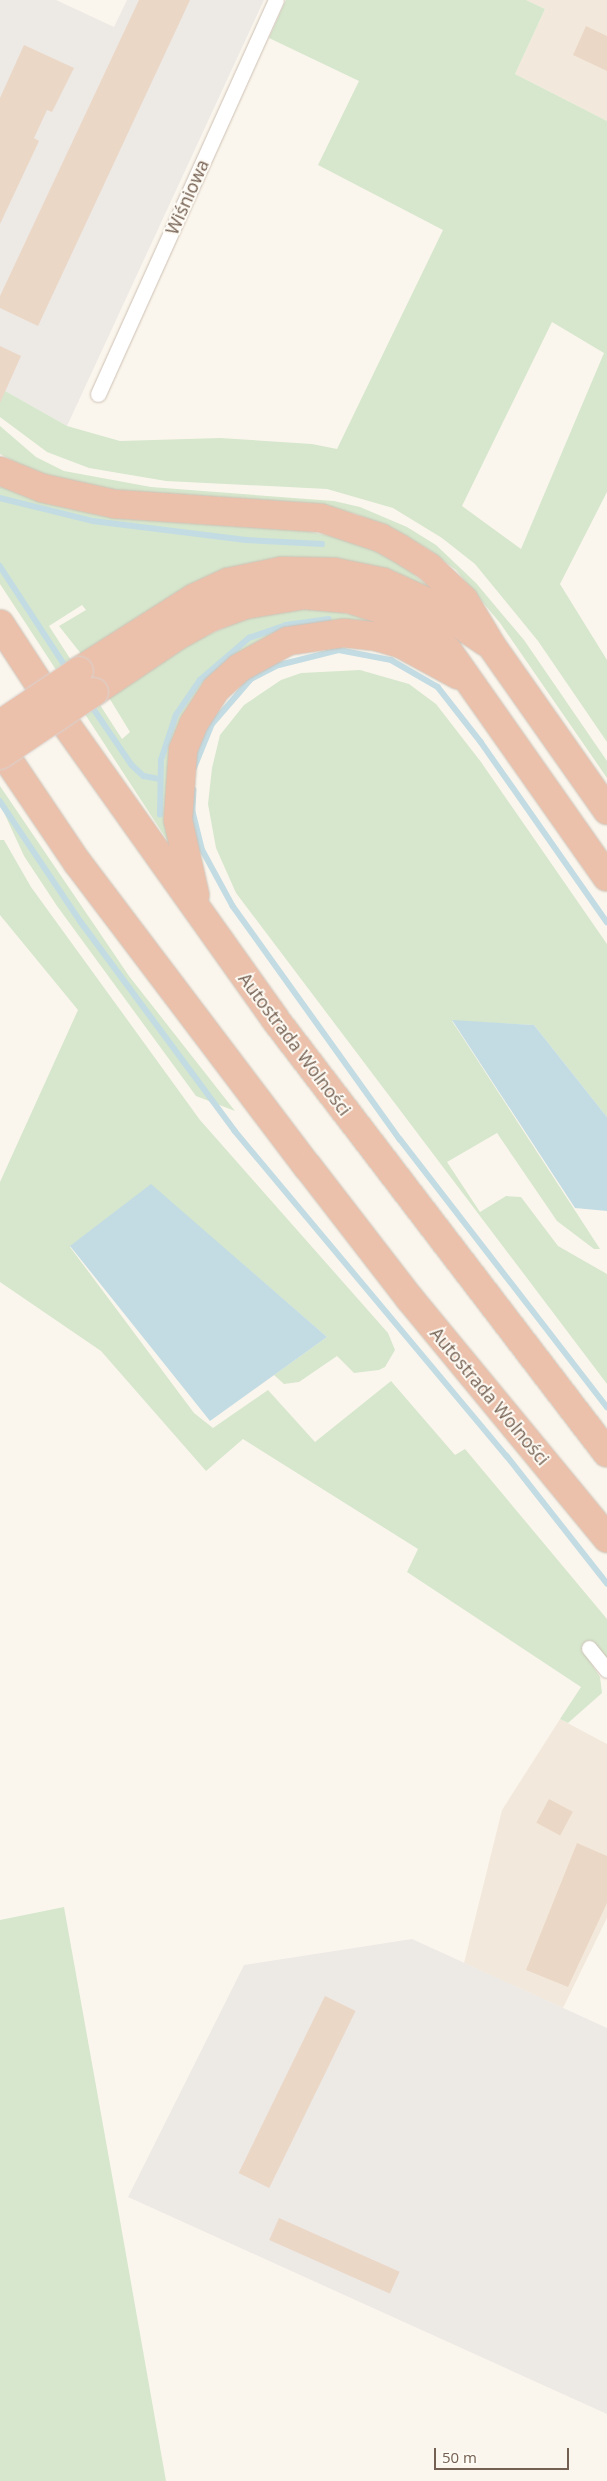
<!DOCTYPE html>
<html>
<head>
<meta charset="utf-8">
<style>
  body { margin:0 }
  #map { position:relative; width:607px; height:2481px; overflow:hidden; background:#fbf6ed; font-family:"Open Sans",sans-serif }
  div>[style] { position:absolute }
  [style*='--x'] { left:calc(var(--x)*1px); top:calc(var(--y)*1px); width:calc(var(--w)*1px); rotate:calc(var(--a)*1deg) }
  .residential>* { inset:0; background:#f2e9dc }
  .industrial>* { inset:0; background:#ede9e5 }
  .green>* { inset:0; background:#d6e7cd }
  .water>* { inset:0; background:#c3dce3 }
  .stream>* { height:5.5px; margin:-2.75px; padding:0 2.75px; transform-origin:2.75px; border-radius:2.75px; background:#c3dce3 }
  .building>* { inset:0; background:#ebd7c6; transform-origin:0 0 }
  .roads { filter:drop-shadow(0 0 1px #ccc0b4) drop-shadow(0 0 1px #ccc0b4) }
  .minor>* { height:15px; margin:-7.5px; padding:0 7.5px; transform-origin:7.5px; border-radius:7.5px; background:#fff }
  .motorway>* { height:28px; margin:-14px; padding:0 14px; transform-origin:14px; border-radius:14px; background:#ecc1ac }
  .bridges { filter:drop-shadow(0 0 1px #d8d2cf) drop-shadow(0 0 1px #d8d2cf) }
  .motorway-bridge>* { height:28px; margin:-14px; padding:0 14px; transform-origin:14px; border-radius:14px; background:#ecc1ac }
  span { translate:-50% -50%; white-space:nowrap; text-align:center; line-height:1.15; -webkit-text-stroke:4px #fdfaf3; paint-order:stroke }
  .street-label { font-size:18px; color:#746052 }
  .scale { position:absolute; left:434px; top:2448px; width:135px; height:22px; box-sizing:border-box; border:2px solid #746052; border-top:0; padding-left:6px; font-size:15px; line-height:18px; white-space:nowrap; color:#746052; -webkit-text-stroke:4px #fdfaf3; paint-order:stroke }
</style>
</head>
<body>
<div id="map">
  <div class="residential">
    <i style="clip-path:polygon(526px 0,607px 0,607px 121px,515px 74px,545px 9px)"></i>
    <i style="clip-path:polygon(560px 1719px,607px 1744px,607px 1918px,563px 2008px,464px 1963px,502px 1810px)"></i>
  </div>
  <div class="industrial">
    <i style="clip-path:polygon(0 0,56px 0,114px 27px,127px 0,264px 0,67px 426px,0 388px)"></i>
    <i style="clip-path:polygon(412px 1939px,607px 2028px,607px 2414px,128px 2197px,244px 1965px)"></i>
  </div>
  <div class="green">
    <i style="clip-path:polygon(evenodd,286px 0,526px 0,545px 9px,515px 74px,607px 121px,607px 492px,560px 584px,607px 660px,607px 742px,538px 641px,475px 564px,442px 538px,393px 508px,327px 489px,166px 481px,89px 468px,47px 452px,0 417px,0 388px,67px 426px,120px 441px,220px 438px,312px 444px,337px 449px,443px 230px,318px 165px,359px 81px,269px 38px,286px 0,552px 322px,604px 353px,521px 549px,462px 506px,552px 322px)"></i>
    <i style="clip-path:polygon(0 426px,36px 457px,64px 471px,151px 487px,334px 501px,360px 507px,407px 527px,436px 545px,476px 583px,524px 640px,607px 761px,607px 778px,500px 623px,456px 570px,428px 549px,388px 527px,356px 514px,308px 503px,115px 492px,34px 472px,0 454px)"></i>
    <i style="clip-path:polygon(0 482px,85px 508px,146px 520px,276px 525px,361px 542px,397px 561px,451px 604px,385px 573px,82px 655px,59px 626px,86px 610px,82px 605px,49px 626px,122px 739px,130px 732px,108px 696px,176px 649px,260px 612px,309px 606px,373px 619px,428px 647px,325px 624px,185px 714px,168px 761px,171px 846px,0 584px)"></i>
    <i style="clip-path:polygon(360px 670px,409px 684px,436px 704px,481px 762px,607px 944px,607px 1117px,534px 1025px,452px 1021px,600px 1249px,594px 1249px,557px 1221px,497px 1133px,447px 1162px,480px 1212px,506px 1196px,521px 1197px,558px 1246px,607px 1274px,607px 1384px,236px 893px,216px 848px,208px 804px,212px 768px,220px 735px,244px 705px,281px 680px,301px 673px)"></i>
    <i style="clip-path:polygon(0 786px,129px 976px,235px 1111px,196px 1096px,57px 906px,24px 856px,0 804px)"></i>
    <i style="clip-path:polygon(0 840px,4px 840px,31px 887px,200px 1120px,388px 1333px,395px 1350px,385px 1367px,379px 1370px,354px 1373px,337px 1356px,299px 1382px,284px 1384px,274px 1375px,327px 1337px,151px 1185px,70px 1247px,194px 1413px,213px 1428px,268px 1390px,315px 1442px,391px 1381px,455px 1455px,465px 1449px,607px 1619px,607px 1665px,582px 1649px,600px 1677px,602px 1693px,568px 1723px,560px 1719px,581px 1687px,407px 1572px,418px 1549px,243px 1439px,206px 1471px,101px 1351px,0 1282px,0 1182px,78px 1010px,0 915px)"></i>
    <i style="clip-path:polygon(64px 1907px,115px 2192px,166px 2481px,0 2481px,0 1920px)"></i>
  </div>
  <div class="water">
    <i style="clip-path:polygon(452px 1020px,534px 1025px,607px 1117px,607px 1211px,575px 1208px)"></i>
    <i style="clip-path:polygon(151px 1184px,327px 1337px,210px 1421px,70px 1246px)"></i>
  </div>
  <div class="stream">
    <i style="--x:0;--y:498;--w:96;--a:13.9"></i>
    <i style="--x:93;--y:521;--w:154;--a:7.1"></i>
    <i style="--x:246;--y:540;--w:76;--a:3"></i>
    <i style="--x:0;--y:566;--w:124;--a:56.8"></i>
    <i style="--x:89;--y:702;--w:76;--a:55.7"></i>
    <i style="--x:132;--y:765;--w:16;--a:43"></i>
    <i style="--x:144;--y:776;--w:16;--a:11"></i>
    <i style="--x:194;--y:768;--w:48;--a:-67.8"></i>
    <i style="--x:212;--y:724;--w:60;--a:-49.1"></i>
    <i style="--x:251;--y:679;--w:31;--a:-27"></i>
    <i style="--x:279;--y:665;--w:62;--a:-14"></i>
    <i style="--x:339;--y:650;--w:53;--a:10.9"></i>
    <i style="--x:391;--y:660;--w:54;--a:29.9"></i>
    <i style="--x:438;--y:687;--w:70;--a:52"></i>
    <i style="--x:481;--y:742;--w:220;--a:55"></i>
    <i style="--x:194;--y:790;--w:22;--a:93"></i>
    <i style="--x:193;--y:812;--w:38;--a:76"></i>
    <i style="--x:202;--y:849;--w:65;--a:61.5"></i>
    <i style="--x:233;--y:906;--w:287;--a:54.4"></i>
    <i style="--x:400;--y:1139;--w:339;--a:52.3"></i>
    <i style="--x:0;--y:801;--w:146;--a:56.2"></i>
    <i style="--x:81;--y:922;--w:260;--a:53.6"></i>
    <i style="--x:235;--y:1131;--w:424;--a:50.1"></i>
    <i style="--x:507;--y:1456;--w:162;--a:51.8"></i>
    <i style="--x:160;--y:815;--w:55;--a:-89"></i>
    <i style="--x:161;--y:760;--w:47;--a:-71.6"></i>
    <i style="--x:176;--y:715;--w:42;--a:-55.6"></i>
    <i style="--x:200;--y:680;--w:65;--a:-40.6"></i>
    <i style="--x:249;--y:638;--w:39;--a:-19"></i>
    <i style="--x:286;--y:625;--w:43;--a:-7.9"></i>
  </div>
  <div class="building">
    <i style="clip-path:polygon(139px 0,190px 0,38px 326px,0 308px,0 296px)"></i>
    <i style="clip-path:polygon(586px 26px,607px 36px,607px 71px,573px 55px)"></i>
    <i style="clip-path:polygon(24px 45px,74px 68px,52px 112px,47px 110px,34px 138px,39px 141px,0 224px,0 98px)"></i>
    <i style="clip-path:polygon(0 346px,21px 356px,0 403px)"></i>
    <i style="left:549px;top:1799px;width:27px;height:27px;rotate:28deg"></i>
    <i style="clip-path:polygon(577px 1843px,607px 1856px,607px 1903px,568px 1987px,526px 1970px)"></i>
    <i style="left:325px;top:1996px;width:34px;height:197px;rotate:26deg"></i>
    <i style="left:279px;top:2218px;width:132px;height:24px;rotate:24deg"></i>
  </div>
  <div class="roads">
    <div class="minor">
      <i style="--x:98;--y:394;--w:432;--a:-65.7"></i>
      <i style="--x:589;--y:1648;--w:28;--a:51"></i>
    </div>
    <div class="motorway">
      <i style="--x:0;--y:471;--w:45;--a:22"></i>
      <i style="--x:42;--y:488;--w:75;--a:12.4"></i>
      <i style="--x:115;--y:504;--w:206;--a:3.9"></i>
      <i style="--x:321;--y:518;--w:63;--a:18.4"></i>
      <i style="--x:381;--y:538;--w:21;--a:29"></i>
      <i style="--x:399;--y:548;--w:36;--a:32"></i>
      <i style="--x:429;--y:567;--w:48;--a:43.3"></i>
      <i style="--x:464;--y:600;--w:52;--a:59"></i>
      <i style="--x:491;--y:645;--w:202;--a:54.9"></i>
      <i style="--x:0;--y:624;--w:113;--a:56.9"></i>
      <i style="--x:62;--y:719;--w:368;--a:54.6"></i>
      <i style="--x:275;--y:1019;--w:546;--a:52.58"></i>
      <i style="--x:79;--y:671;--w:136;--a:-32.4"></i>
      <i style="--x:194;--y:598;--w:38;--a:-25"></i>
      <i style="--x:229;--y:582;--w:54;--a:-11.7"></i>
      <i style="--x:282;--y:571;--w:52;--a:1.1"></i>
      <i style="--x:334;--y:572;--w:50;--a:11.5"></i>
      <i style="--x:383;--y:582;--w:48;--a:24.4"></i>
      <i style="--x:427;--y:602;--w:71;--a:34.1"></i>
      <i style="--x:94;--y:692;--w:100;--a:-34"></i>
      <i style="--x:177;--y:636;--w:37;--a:-29"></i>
      <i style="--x:209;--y:618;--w:37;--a:-20"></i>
      <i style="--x:244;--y:605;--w:61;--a:-9.5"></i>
      <i style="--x:304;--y:595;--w:45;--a:5.1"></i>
      <i style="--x:349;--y:599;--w:38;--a:18"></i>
      <i style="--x:385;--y:611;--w:53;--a:28"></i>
      <i style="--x:432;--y:636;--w:22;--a:43"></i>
      <i style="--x:448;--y:651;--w:276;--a:54.9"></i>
      <i style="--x:0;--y:748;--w:138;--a:56"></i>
      <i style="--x:77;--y:862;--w:383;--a:52.9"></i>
      <i style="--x:308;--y:1167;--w:167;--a:52.3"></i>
      <i style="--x:410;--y:1299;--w:310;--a:50.5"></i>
      <i style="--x:195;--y:895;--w:77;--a:-102.8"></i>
      <i style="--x:178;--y:820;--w:70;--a:-85.9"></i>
      <i style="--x:183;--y:750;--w:29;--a:-68"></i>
      <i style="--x:194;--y:723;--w:40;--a:-57.1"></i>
      <i style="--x:216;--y:689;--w:31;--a:-42"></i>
      <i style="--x:239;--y:668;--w:56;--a:-28.9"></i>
      <i style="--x:288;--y:641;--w:57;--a:-8.1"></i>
      <i style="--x:344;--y:633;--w:31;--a:6"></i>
      <i style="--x:375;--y:636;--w:27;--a:17"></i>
      <i style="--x:401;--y:644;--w:65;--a:28.5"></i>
    </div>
  </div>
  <div class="bridges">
    <div class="motorway-bridge">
      <i style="--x:0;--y:724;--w:95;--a:-33.9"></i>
      <i style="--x:0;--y:755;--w:113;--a:-33.8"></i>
    </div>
  </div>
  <div class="street-label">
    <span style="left:187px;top:197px;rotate:-66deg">Wiśniowa</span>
    <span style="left:295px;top:1044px;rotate:53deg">Autostrada Wolności</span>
    <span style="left:490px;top:1396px;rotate:50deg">Autostrada Wolności</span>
  </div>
  <div class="scale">50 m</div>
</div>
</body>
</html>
